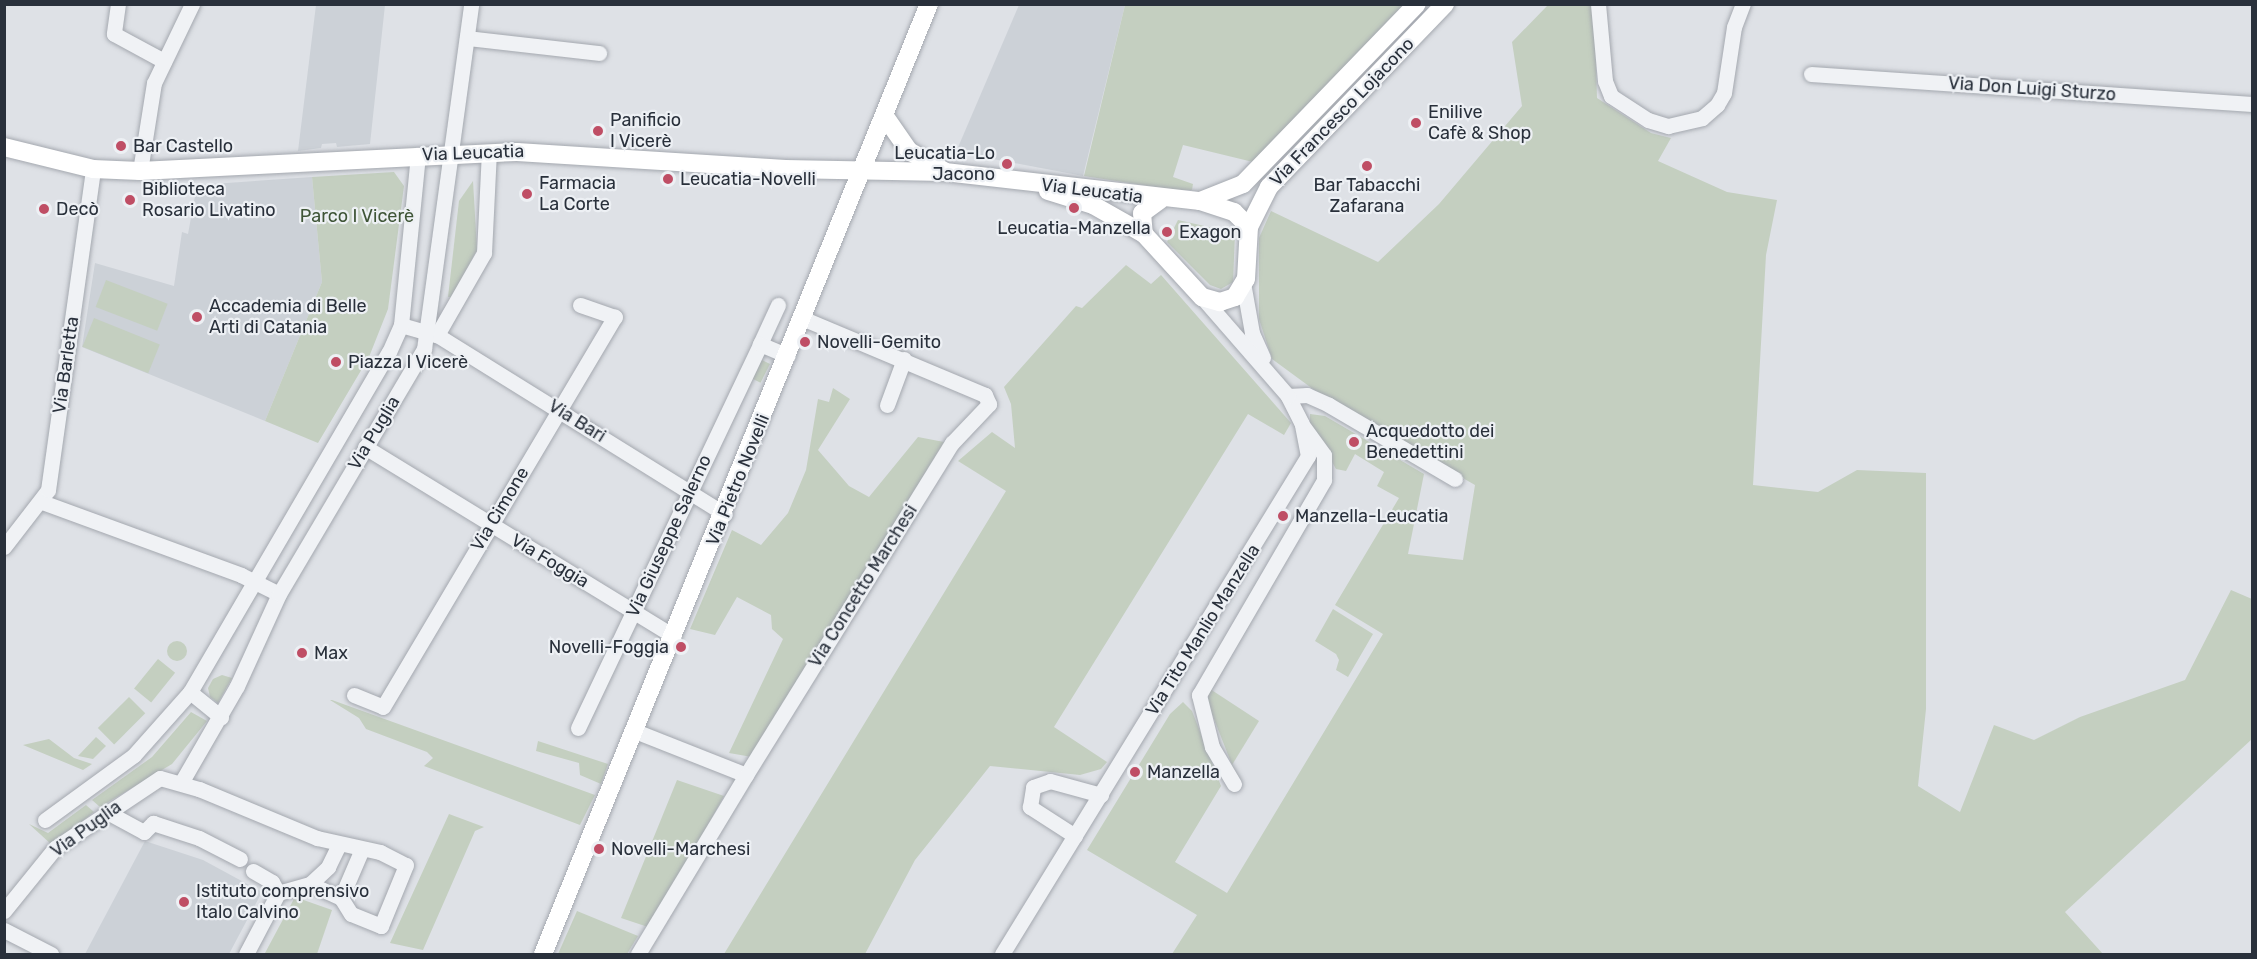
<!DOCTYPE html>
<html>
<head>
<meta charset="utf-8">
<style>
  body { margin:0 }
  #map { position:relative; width:2257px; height:959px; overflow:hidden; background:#dee1e6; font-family:Rubik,sans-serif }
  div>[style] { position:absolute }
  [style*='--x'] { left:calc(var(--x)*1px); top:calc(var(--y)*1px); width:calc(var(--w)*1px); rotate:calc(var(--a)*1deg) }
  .built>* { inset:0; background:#ccd1d7 }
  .green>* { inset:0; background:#c4cfc0; transform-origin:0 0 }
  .round { border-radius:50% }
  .roads { filter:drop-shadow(0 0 2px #a4a8af) drop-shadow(0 0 2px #a4a8af) }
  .minor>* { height:15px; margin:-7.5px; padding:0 7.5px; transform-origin:7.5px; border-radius:7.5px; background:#f0f2f5 }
  .major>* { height:18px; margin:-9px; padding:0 9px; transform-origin:9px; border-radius:9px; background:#fff }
  .dots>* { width:16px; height:16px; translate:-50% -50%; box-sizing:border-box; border:3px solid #edf0f4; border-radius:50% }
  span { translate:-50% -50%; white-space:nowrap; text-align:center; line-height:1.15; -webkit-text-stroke:4.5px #edf0f4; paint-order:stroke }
  .street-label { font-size:18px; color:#29303b }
  .poi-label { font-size:18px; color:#29303b }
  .left { translate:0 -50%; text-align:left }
  .right { translate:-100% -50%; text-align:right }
  .park-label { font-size:18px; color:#3f5537 }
  .frame { position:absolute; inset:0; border:6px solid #29303b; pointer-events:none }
</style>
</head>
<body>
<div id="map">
  <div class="built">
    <i style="clip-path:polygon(316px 5px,385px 5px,370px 144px,337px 147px,336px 143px,322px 144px,321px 148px,298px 151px)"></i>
    <i style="clip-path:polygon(1019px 5px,1125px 5px,1083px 176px,956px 152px)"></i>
    <i style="clip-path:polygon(312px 177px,322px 282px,265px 421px,82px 347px,95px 263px,174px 286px,182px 232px,188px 234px,197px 185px)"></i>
    <i style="clip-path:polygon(145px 841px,203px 860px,262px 892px,229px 954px,85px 954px)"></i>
  </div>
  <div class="green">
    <i style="clip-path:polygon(1125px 5px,1403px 5px,1253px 162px,1183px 145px,1173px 177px,1193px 184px,1192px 190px,1175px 190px,1084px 176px)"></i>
    <i style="clip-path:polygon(1548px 5px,1594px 5px,1597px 98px,1651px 133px,1671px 138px,1658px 161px,1727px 192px,1777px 200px,1766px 255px,1753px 485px,1818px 492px,1857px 470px,1926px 473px,1926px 709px,1918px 786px,1960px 812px,1994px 725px,2034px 740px,2080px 717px,2185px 680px,2231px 590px,2252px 599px,2252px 739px,2065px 912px,2103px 954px,1172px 954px,1197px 915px,1087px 850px,1170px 714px,1183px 702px,1192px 711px,1221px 786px,1175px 862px,1227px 893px,1383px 634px,1335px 605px,1399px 498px,1377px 486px,1384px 472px,1355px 454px,1346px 471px,1336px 469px,1310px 423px,1310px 414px,1325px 416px,1424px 474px,1408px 554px,1463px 560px,1475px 485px,1332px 403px,1272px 359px,1259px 319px,1259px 238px,1271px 211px,1378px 262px,1439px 204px,1522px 106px,1512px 42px)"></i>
    <i style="clip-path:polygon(394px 172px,404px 186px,388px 309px,369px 357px,318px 443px,265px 421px,322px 282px,312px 177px)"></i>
    <i style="clip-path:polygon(473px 181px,477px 250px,451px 297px,448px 297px,459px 201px)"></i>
    <i style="clip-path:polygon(1178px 220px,1235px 233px,1233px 282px,1221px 289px,1210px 285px,1167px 242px)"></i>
    <i style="clip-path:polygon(1126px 265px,1151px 284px,1161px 275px,1291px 423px,1284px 435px,1248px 414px,1054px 727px,1107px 762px,1101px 769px,1080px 775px,990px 766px,915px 860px,865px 954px,724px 954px,1006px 491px,958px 461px,992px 432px,1015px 448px,1011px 404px,1004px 387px,1076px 306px,1082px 308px)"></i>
    <i style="left:106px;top:280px;width:66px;height:29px;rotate:21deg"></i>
    <i style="left:94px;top:318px;width:71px;height:31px;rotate:22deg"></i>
    <i style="left:762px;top:360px;width:9px;height:21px;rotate:27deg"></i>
    <i style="clip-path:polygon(833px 388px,850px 399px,818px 450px,849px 486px,869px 497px,918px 437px,944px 442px,752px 757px,729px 753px,783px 639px,772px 629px,771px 615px,737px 597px,715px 635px,690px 629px,732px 530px,761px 545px,788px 513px,806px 470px,818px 399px,829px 402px)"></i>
    <i style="clip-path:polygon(1333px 609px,1373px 634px,1348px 677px,1336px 670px,1339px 660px,1336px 654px,1315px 641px)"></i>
    <i class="round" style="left:167px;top:641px;width:20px;height:20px"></i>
    <i style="left:158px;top:659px;width:22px;height:38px;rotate:39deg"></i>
    <i style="clip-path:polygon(222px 675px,232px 678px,218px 703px,210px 697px,208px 688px,213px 679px)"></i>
    <i style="clip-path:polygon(1210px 689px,1259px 721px,1232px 765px,1207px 701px)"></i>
    <i style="left:129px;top:697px;width:23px;height:44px;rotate:45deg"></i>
    <i style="clip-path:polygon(330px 700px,332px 700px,595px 795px,580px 825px,424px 766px,433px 758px,427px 752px,366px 729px,359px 718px)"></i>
    <i style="clip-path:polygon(191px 712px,207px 721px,172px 764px,100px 807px,92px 800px,152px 757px)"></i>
    <i style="clip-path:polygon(96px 737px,106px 746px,93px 759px,78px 756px)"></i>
    <i style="clip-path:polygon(49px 739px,74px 758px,92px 764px,83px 770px,23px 745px)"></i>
    <i style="clip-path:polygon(538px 741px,608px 764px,601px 784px,580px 775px,579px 763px,536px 751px)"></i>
    <i style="clip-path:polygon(677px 780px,724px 796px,651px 928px,621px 918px)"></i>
    <i style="clip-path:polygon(86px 805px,94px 812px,52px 845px,29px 824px,48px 833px)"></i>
    <i style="clip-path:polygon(449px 814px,484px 827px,475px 831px,423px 950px,390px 943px)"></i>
    <i style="clip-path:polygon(295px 897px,332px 910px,317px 954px,265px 953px)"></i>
    <i style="clip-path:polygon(577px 911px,638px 936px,627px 954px,558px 954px)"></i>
  </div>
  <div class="roads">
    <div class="minor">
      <i style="--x:118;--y:4;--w:30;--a:98"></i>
      <i style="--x:114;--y:34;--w:57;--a:28.4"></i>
      <i style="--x:1598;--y:4;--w:77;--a:84.8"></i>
      <i style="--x:1605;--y:81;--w:16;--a:68"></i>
      <i style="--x:1611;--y:96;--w:44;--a:33"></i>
      <i style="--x:1648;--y:120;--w:21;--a:17"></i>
      <i style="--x:1668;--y:126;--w:35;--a:-13"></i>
      <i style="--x:1702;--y:118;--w:20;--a:-41"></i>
      <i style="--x:1717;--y:105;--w:14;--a:-60"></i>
      <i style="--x:1724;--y:93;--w:67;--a:-81.4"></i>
      <i style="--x:1734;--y:27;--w:25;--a:-69"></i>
      <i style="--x:467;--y:38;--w:133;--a:6.5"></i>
      <i style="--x:1811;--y:74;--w:442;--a:3.9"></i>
      <i style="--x:140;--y:171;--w:89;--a:-81"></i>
      <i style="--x:154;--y:83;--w:88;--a:-64.3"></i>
      <i style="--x:1244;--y:288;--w:46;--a:79.9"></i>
      <i style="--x:1252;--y:333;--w:27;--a:66"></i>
      <i style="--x:401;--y:325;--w:37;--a:16"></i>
      <i style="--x:437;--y:335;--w:339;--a:31.9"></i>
      <i style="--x:437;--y:335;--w:95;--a:-60.2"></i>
      <i style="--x:484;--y:253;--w:101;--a:-87.2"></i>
      <i style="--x:760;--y:344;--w:43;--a:-65.2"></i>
      <i style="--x:1288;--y:396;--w:19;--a:-3"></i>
      <i style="--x:1307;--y:395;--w:24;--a:24"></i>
      <i style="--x:1329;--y:405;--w:146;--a:30.4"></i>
      <i style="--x:887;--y:405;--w:49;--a:-69.7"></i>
      <i style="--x:365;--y:447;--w:362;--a:31.5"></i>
      <i style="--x:42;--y:502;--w:212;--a:20.1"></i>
      <i style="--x:241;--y:575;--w:42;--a:26.6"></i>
      <i style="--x:4;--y:547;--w:72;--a:-52.3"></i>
      <i style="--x:48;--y:490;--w:324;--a:-82"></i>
      <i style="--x:190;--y:692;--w:40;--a:39"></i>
      <i style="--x:354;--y:695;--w:31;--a:22"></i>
      <i style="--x:383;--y:707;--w:454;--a:-59.3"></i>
      <i style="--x:615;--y:317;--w:37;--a:-161"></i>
      <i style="--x:578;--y:728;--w:425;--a:-64.6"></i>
      <i style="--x:760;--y:344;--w:30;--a:23"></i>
      <i style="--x:635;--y:731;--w:119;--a:21.6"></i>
      <i style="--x:746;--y:775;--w:391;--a:-58.2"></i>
      <i style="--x:952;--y:443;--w:54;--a:-46.5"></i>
      <i style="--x:989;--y:404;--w:10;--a:-114"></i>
      <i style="--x:985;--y:395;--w:199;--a:-157.2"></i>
      <i style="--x:181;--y:783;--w:112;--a:-60"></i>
      <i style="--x:237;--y:686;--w:101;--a:-65.5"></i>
      <i style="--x:279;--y:594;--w:285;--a:-59.4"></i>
      <i style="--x:424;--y:349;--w:348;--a:-82.2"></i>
      <i style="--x:1234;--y:784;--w:43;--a:-120.7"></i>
      <i style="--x:1212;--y:747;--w:54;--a:-104"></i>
      <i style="--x:1199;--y:695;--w:249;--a:-59.8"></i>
      <i style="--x:1324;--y:480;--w:25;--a:-90"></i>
      <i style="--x:1324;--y:455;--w:34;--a:-126"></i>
      <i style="--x:107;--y:812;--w:42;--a:28.4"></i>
      <i style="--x:144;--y:832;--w:13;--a:-45"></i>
      <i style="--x:153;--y:823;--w:48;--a:18.1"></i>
      <i style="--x:199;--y:838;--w:46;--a:27.1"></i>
      <i style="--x:45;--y:820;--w:110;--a:-36.1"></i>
      <i style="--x:134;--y:755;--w:84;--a:-48.4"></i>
      <i style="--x:190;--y:692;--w:394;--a:-59.7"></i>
      <i style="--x:389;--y:352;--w:30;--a:-66"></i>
      <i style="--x:401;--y:325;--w:171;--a:-84.3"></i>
      <i style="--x:1075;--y:836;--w:54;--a:-147.2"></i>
      <i style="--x:1030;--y:807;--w:20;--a:-81"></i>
      <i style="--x:1033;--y:787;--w:18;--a:-19"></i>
      <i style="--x:1050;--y:781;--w:53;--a:15.4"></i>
      <i style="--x:253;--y:871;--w:22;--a:30"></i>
      <i style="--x:272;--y:882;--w:13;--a:61"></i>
      <i style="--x:310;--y:884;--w:34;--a:24"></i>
      <i style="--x:341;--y:898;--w:53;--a:-66.8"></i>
      <i style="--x:278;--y:893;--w:33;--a:-16"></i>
      <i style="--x:310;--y:884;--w:25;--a:-43"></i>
      <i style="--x:328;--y:867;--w:25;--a:-64"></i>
      <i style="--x:4;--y:911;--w:81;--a:-51"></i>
      <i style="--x:55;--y:848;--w:126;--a:-33.7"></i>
      <i style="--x:160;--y:778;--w:41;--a:15.8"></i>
      <i style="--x:199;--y:789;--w:128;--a:22.6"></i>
      <i style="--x:317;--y:838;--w:65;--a:12.5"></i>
      <i style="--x:380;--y:852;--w:29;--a:27"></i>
      <i style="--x:406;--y:865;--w:66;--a:112.3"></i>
      <i style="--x:381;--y:926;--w:32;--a:-158"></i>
      <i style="--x:351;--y:914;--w:19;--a:-122"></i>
      <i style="--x:4;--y:930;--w:53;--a:27.1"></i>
      <i style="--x:246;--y:954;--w:69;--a:-62.3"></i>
      <i style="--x:638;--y:954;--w:209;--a:-58.9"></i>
      <i style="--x:1002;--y:954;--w:584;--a:-58.43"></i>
      <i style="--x:1308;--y:456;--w:33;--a:-101"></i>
      <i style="--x:1302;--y:424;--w:31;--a:-117"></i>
      <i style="--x:1288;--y:396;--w:131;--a:-131"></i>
    </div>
    <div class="major">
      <i style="--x:886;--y:118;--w:40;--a:55.1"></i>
      <i style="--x:909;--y:151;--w:40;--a:29.7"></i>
      <i style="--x:4;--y:147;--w:92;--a:13.9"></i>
      <i style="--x:93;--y:169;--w:47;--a:2.4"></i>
      <i style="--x:140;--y:171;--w:377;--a:-2.9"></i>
      <i style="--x:517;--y:152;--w:269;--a:3.6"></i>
      <i style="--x:785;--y:169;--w:160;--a:1.1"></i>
      <i style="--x:945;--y:172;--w:257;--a:6.5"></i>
      <i style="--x:1200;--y:201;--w:36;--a:18"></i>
      <i style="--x:1234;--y:212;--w:21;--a:45"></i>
      <i style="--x:1048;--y:191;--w:47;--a:17.3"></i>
      <i style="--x:1093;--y:205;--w:59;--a:29.6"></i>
      <i style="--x:1160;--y:200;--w:22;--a:144"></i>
      <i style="--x:1142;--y:213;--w:21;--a:85"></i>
      <i style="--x:1144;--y:234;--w:86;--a:47.4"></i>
      <i style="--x:1202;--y:297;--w:19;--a:16"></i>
      <i style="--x:1220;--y:302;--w:16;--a:-18"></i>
      <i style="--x:1235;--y:297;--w:21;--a:-59"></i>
      <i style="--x:1246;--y:279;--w:52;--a:-86.7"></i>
      <i style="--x:1249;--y:227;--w:45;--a:-63.4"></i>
      <i style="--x:1269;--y:187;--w:254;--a:-46.1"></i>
      <i style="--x:1200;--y:201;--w:46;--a:-21.6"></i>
      <i style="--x:1243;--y:184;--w:250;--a:-46"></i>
      <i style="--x:543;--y:954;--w:1025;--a:-67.89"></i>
    </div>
  </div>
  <div class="dots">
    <i style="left:1416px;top:123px;background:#bf4e65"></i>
    <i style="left:598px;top:131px;background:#bf4e65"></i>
    <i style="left:121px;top:146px;background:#bf4e65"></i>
    <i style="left:1007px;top:164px;background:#bf4e65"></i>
    <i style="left:1367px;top:166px;background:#bf4e65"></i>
    <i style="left:668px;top:179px;background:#bf4e65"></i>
    <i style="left:527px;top:194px;background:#bf4e65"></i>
    <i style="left:130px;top:200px;background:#bf4e65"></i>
    <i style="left:1074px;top:208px;background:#bf4e65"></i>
    <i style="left:44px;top:209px;background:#bf4e65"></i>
    <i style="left:1167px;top:232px;background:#bf4e65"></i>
    <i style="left:197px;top:317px;background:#bf4e65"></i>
    <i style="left:805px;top:342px;background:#bf4e65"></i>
    <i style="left:336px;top:362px;background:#bf4e65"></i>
    <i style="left:1354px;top:442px;background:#bf4e65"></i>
    <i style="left:1283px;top:516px;background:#bf4e65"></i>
    <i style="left:681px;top:647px;background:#bf4e65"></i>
    <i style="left:302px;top:653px;background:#bf4e65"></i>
    <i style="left:1135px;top:772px;background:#bf4e65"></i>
    <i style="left:599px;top:849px;background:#bf4e65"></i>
    <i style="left:184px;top:902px;background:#bf4e65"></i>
  </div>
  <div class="street-label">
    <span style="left:2032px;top:89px;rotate:4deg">Via Don Luigi Sturzo</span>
    <span style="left:1342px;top:112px;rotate:-46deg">Via Francesco Lojacono</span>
    <span style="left:473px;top:153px;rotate:-2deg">Via Leucatia</span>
    <span style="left:1092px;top:191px;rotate:7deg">Via Leucatia</span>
    <span style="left:66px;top:365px;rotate:-82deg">Via Barletta</span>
    <span style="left:577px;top:421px;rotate:32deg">Via Bari</span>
    <span style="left:374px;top:433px;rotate:-59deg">Via Puglia</span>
    <span style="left:738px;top:480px;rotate:-68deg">Via Pietro Novelli</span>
    <span style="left:500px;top:509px;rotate:-59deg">Via Cimone</span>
    <span style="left:669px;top:536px;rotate:-65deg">Via Giuseppe Salerno</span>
    <span style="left:550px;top:561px;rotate:31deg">Via Foggia</span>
    <span style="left:863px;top:586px;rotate:-58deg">Via Concetto Marchesi</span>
    <span style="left:1203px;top:630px;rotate:-58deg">Via Tito Manlio Manzella</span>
    <span style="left:86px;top:829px;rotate:-36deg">Via Puglia</span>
  </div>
  <div class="poi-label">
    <span class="left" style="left:1428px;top:123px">Enilive<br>Cafè &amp; Shop</span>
    <span class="left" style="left:610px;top:131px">Panificio<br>I Vicerè</span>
    <span class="left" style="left:133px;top:146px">Bar Castello</span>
    <span class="right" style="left:995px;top:164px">Leucatia-Lo<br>Jacono</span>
    <span class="left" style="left:680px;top:179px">Leucatia-Novelli</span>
    <span class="left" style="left:539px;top:194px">Farmacia<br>La Corte</span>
    <span style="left:1367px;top:196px">Bar Tabacchi<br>Zafarana</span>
    <span class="left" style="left:142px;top:200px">Biblioteca<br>Rosario Livatino</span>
    <span class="left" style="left:56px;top:209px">Decò</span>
    <span style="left:1074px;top:228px">Leucatia-Manzella</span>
    <span class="left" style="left:1179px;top:232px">Exagon</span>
    <span class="left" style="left:209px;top:317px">Accademia di Belle<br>Arti di Catania</span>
    <span class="left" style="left:817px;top:342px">Novelli-Gemito</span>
    <span class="left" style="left:348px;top:362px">Piazza I Vicerè</span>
    <span class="left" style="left:1366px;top:442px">Acquedotto dei<br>Benedettini</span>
    <span class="left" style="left:1295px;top:516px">Manzella-Leucatia</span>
    <span class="right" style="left:669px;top:647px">Novelli-Foggia</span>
    <span class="left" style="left:314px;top:653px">Max</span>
    <span class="left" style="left:1147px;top:772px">Manzella</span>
    <span class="left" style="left:611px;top:849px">Novelli-Marchesi</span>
    <span class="left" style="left:196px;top:902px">Istituto comprensivo<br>Italo Calvino</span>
  </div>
  <div class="park-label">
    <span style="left:357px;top:216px">Parco I Vicerè</span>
  </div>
  <div class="frame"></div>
</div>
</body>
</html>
